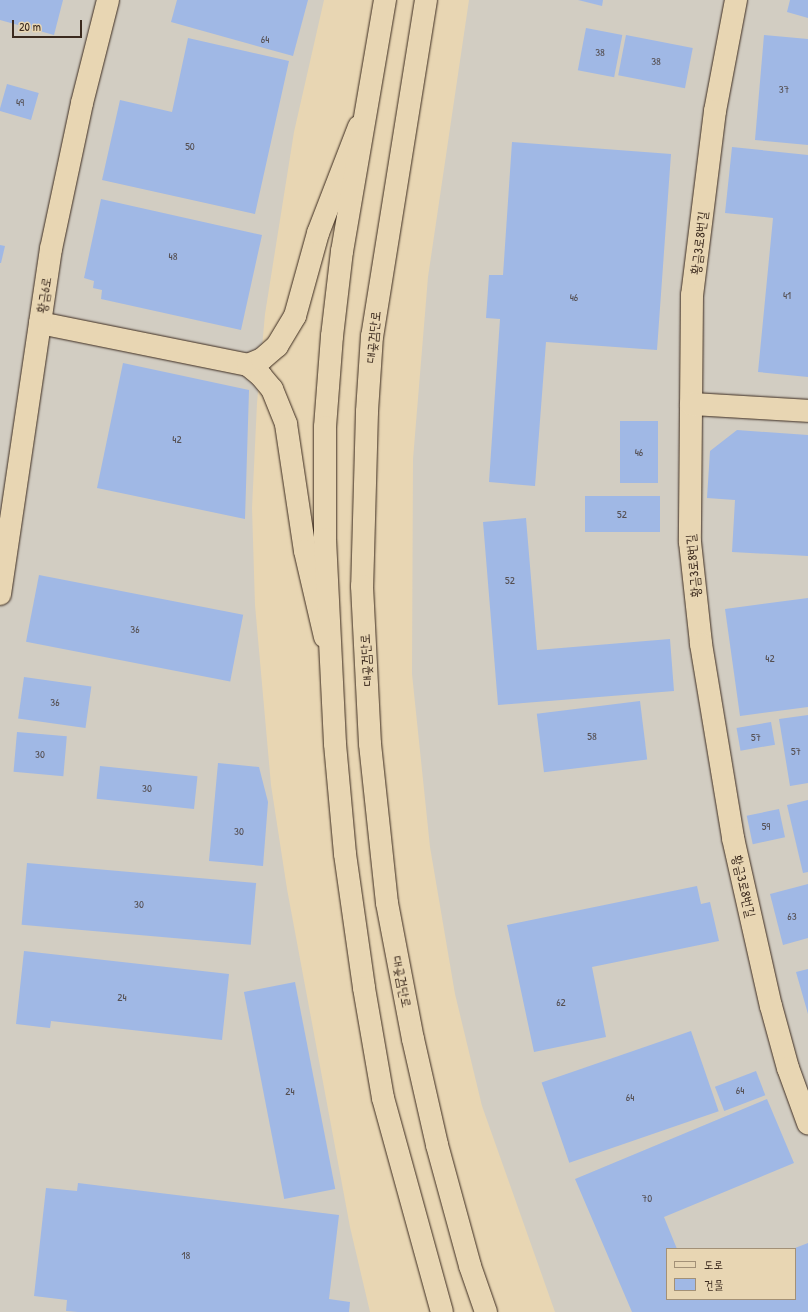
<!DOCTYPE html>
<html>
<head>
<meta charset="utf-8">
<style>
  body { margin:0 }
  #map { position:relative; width:808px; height:1312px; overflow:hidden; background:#e8d6b3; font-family:"Patrick Hand","Poor Story",sans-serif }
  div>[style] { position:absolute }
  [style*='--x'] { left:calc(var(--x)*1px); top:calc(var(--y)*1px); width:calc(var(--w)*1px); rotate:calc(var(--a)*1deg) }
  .built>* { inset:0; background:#d2cdc2 }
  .building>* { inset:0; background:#a0b8e5; transform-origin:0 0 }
  .roads { filter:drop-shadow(0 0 1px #3b2a1e) drop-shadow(0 0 1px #3b2a1e) }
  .street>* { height:22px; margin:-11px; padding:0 11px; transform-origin:11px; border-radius:11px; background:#e8d6b3 }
  .secondary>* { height:22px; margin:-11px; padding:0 11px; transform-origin:11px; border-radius:11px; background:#e8d6b3 }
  span { translate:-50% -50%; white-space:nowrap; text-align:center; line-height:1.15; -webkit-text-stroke:4px #e8d6b3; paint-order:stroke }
  .number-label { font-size:11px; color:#544e50 }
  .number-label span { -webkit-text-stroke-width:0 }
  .street-label { font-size:13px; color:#3b2a1e }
  .legend { position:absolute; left:666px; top:1248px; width:130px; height:52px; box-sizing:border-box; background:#e8d6b3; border:1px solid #a39177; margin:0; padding:5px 7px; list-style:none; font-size:12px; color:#3b2a1e }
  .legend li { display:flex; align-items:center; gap:8px; height:20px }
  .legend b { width:20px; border:1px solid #a39177 }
  .scale { position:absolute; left:12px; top:20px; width:70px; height:18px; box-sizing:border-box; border:2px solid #3b2a1e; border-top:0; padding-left:5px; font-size:12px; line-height:14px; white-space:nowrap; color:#3b2a1e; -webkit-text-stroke:3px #e8d6b3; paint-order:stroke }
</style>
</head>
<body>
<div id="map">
  <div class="built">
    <i style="clip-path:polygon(0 0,324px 0,294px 132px,265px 314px,257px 403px,252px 508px,255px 605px,271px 785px,287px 889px,350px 1227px,370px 1312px,0 1312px)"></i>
    <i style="clip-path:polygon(evenodd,469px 0,808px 0,808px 1312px,555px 1312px,482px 1106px,455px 994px,430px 847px,412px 674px,413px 459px,428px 277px,469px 0,667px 1249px,795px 1249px,795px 1299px,667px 1299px,667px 1249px)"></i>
  </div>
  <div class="building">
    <i style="clip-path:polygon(0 0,63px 0,54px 35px,0 20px)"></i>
    <i style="clip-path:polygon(177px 0,308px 0,293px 56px,171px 22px)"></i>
    <i style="clip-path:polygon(578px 0,603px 0,602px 6px)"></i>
    <i style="clip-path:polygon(790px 0,808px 0,808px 18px,787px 12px)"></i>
    <i style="left:586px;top:28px;width:37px;height:43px;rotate:11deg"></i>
    <i style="left:626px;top:35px;width:68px;height:41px;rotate:11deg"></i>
    <i style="clip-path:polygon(764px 35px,808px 39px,808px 145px,755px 140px)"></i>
    <i style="clip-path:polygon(188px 38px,289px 61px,255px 214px,102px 180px,120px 100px,172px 112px)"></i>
    <i style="left:7px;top:84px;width:33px;height:28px;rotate:16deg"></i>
    <i style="clip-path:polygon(512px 142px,671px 154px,657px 350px,546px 342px,535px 486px,489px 482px,500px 319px,486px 318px,489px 275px,503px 275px)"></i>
    <i style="clip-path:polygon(732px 147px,808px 155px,808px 377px,758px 372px,773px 218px,725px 213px)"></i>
    <i style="clip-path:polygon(101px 199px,262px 235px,241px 330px,101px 299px,102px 290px,93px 288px,94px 281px,84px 278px)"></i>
    <i style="clip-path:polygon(0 245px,5px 246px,1px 263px,0 263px)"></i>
    <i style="clip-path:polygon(123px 363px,249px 390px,245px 519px,97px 488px)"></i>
    <i style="left:620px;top:421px;width:38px;height:62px"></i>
    <i style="clip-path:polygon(737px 430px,808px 435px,808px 556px,732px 552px,735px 500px,707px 498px,710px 451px)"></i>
    <i style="left:585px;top:496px;width:75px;height:36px"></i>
    <i style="clip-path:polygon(526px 518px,537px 650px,670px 639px,674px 691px,498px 705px,483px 522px)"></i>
    <i style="left:39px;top:575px;width:208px;height:68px;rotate:11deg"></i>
    <i style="clip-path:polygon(808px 598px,808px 707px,740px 716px,725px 609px)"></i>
    <i style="left:24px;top:677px;width:68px;height:42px;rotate:8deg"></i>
    <i style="left:640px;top:701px;width:59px;height:104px;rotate:83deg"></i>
    <i style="clip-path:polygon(808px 715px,808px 783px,790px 786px,779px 719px)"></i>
    <i style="left:771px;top:722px;width:23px;height:35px;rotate:80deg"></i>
    <i style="left:17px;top:732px;width:50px;height:40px;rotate:5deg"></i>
    <i style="clip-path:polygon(218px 763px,259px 767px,268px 802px,263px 866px,209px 861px)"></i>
    <i style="left:100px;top:766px;width:98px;height:33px;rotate:6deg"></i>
    <i style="clip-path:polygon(808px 800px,808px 872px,803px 873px,787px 805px)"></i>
    <i style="left:779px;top:809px;width:29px;height:33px;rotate:78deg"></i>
    <i style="left:27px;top:863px;width:230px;height:62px;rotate:5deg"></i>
    <i style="clip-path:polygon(808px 884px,808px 938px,783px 945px,770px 894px)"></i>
    <i style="clip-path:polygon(697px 886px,701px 904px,710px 902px,719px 941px,592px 967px,606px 1037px,534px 1052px,507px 925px)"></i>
    <i style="clip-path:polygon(24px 951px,229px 974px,222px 1040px,51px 1021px,50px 1028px,16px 1024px)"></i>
    <i style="clip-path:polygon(808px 969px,808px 1014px,796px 972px)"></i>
    <i style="left:295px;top:982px;width:211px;height:52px;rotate:79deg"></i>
    <i style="left:691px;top:1031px;width:85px;height:158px;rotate:71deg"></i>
    <i style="left:756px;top:1071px;width:26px;height:44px;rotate:69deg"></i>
    <i style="clip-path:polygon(767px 1099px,794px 1163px,664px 1217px,677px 1249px,667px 1249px,667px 1299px,795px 1299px,795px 1248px,808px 1243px,808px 1312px,632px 1312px,575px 1179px)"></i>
    <i style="clip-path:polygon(78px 1183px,339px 1215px,329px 1299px,350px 1302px,349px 1312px,78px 1312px,66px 1311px,67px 1300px,34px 1296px,46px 1188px,77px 1191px)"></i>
  </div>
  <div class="roads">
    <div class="street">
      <i style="--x:736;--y:0;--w:113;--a:100.7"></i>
      <i style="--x:715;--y:111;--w:185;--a:97.1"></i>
      <i style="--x:692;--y:295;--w:247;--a:90.5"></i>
      <i style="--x:690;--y:542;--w:103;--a:83.8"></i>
      <i style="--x:701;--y:644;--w:197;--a:80.6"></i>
      <i style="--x:733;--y:838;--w:172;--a:77.3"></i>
      <i style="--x:771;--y:1006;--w:64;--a:74.7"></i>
      <i style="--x:788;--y:1068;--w:59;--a:70"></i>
      <i style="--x:40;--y:323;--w:212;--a:11.4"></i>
      <i style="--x:248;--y:365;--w:17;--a:40"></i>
      <i style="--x:261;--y:376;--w:17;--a:50"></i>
      <i style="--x:272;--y:389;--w:38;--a:68"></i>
      <i style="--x:286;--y:424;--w:128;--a:81.5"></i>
      <i style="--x:305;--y:551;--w:88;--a:76.9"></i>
      <i style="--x:248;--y:365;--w:15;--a:-23"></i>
      <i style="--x:262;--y:359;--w:20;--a:-41"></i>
      <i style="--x:277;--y:346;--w:35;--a:-59"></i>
      <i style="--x:295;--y:316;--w:86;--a:-74.5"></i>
      <i style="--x:318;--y:233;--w:114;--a:-68.9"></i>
      <i style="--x:691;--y:404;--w:117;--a:3.4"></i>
      <i style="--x:0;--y:594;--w:349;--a:-81.6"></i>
      <i style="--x:51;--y:249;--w:149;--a:-78"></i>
      <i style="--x:82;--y:103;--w:106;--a:-75.8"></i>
    </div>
    <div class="secondary">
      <i style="--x:385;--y:0;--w:255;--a:99.7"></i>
      <i style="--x:342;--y:251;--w:86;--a:96.7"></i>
      <i style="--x:332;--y:336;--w:91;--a:94.4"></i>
      <i style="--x:325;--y:427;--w:112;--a:90"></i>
      <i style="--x:325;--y:539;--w:205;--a:87.2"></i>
      <i style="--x:335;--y:744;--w:110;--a:84.8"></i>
      <i style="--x:345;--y:854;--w:135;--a:81.9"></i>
      <i style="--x:364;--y:988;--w:112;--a:80.2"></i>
      <i style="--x:383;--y:1098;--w:222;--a:74.6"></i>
      <i style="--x:426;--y:0;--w:340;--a:99.1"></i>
      <i style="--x:372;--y:336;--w:76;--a:93.8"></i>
      <i style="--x:367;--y:412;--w:174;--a:91.6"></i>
      <i style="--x:362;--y:586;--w:158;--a:87.1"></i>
      <i style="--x:370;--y:744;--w:160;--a:83.9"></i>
      <i style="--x:387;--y:903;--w:138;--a:79.2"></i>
      <i style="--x:413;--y:1039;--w:109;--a:77.2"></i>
      <i style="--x:437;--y:1145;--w:125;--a:74.7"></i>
      <i style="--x:470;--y:1266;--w:49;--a:70.8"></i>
    </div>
  </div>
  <div class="number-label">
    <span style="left:265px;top:39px">64</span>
    <span style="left:600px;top:52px">38</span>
    <span style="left:656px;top:61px">38</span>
    <span style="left:784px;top:89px">37</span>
    <span style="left:20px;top:102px">49</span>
    <span style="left:190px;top:146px">50</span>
    <span style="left:173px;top:256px">48</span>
    <span style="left:787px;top:295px">41</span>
    <span style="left:574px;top:297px">46</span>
    <span style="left:177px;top:439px">42</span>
    <span style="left:639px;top:452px">46</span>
    <span style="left:622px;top:514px">52</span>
    <span style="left:510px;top:580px">52</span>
    <span style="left:135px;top:629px">36</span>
    <span style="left:770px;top:658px">42</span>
    <span style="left:55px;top:702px">36</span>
    <span style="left:592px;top:736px">58</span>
    <span style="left:756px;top:737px">57</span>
    <span style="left:796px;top:751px">57</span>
    <span style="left:40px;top:754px">30</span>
    <span style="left:147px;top:788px">30</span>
    <span style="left:766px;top:826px">59</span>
    <span style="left:239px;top:831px">30</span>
    <span style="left:139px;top:904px">30</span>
    <span style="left:792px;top:916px">63</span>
    <span style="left:122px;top:997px">24</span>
    <span style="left:561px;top:1002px">62</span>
    <span style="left:740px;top:1090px">64</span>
    <span style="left:290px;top:1091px">24</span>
    <span style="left:630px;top:1097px">64</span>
    <span style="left:647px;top:1198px">70</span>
    <span style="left:186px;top:1255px">18</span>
  </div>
  <div class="street-label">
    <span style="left:699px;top:243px;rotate:-83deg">황금3로8번길</span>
    <span style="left:44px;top:295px;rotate:-81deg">황금6로</span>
    <span style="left:373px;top:337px;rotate:-84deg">대곶검단로</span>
    <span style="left:693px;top:566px;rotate:-95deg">황금3로8번길</span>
    <span style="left:366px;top:660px;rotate:-93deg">대곶검단로</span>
    <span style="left:744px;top:886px;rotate:77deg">황금3로8번길</span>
    <span style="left:402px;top:982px;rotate:79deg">대곶검단로</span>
  </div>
  <ul class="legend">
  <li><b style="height:5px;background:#e8d6b3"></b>도로</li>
  <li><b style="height:11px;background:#a0b8e5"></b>건물</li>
  </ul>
  <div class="scale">20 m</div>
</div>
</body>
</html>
